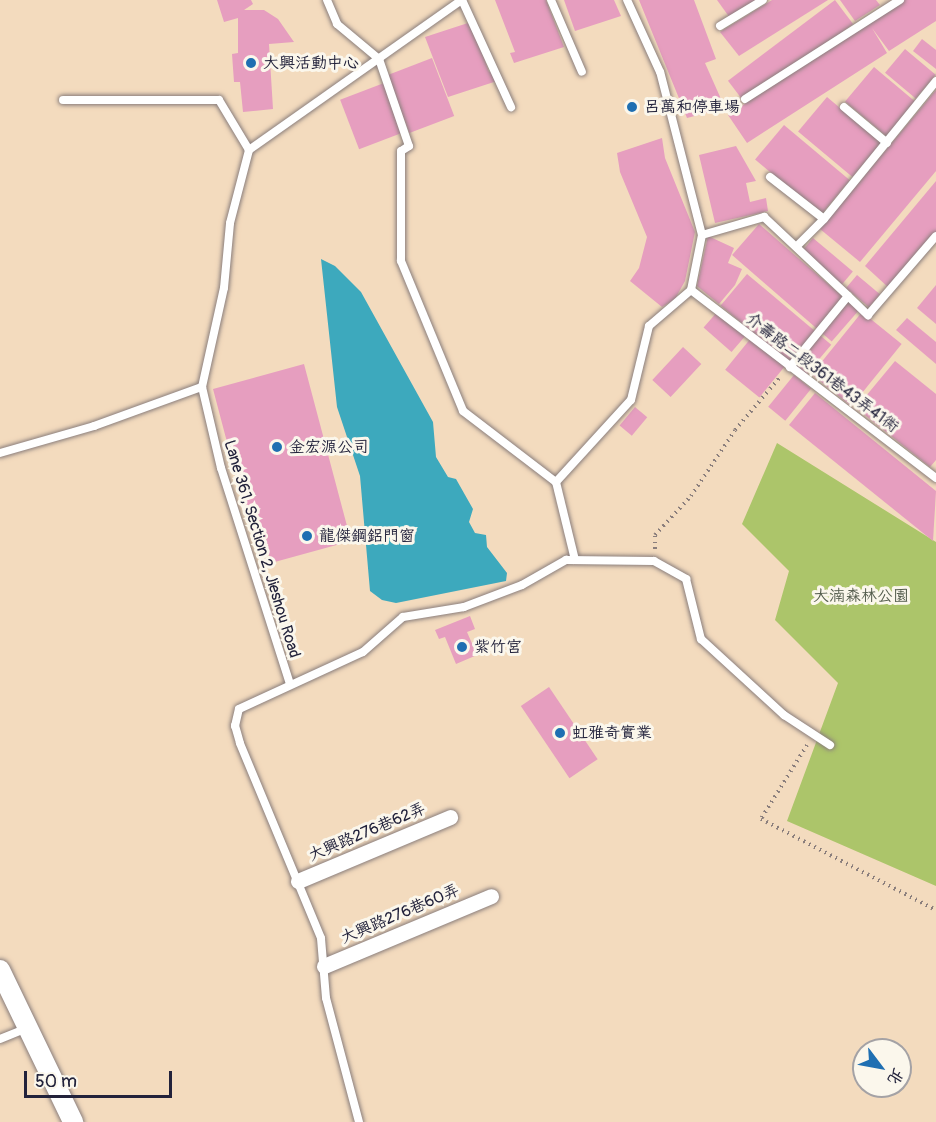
<!DOCTYPE html>
<html>
<head>
<meta charset="utf-8">
<style>
  body { margin:0 }
  #map { position:relative; width:936px; height:1122px; overflow:hidden; background:#f3dbbe; font-family:Pangolin,"LXGW WenKai TC",sans-serif }
  div>[style] { position:absolute }
  [style*='--x'] { left:calc(var(--x)*1px); top:calc(var(--y)*1px); width:calc(var(--w)*1px); rotate:calc(var(--a)*1deg) }
  .green>* { inset:0; background:#acc56a }
  .water>* { inset:0; background:#3da9bd }
  .building>* { inset:0; background:#e69ebf; transform-origin:0 0 }
  .path>* { height:4px; margin-top:-2px; transform-origin:0; background:repeating-linear-gradient(90deg,#8a7e7c 0 1.5px,transparent 0 6px) }
  .roads { filter:drop-shadow(0 0 2px #8a7e7c) drop-shadow(0 0 2px #8a7e7c) }
  .service>* { height:8px; margin:-4px; padding:0 4px; transform-origin:4px; border-radius:4px; background:#fff }
  .minor>* { height:15px; margin:-7.5px; padding:0 7.5px; transform-origin:7.5px; border-radius:7.5px; background:#fff }
  .tertiary>* { height:20px; margin:-10px; padding:0 10px; transform-origin:10px; border-radius:10px; background:#fff }
  .dots>* { width:16px; height:16px; translate:-50% -50%; box-sizing:border-box; border:3px solid #fbf7ec; border-radius:50% }
  span { translate:-50% -50%; white-space:nowrap; text-align:center; line-height:1.15; -webkit-text-stroke:6px #fbf7ec; paint-order:stroke }
  .poi-label { font-size:16px; color:#22223b }
  .left { translate:0 -50%; text-align:left }
  .street-label { font-size:16px; color:#22223b }
  .park-label { font-size:16px; color:#525b4b }
  .north { position:absolute; left:852px; top:1038px; width:60px; height:60px; box-sizing:border-box; background:#fbf7ec; border:2px solid #a4a2a5; border-radius:50%; rotate:122deg; font-size:16px; font-weight:700; line-height:24px; text-align:center; color:#22223b }
  .north::after { content:''; display:block; margin:auto; width:21px; height:27px; background:#1f6fb2; clip-path:polygon(50% 0,100% 100%,50% 72%,0 100%) }
  .scale { position:absolute; left:24px; top:1071px; width:148px; height:27px; box-sizing:border-box; border:3px solid #22223b; border-top:0; padding-left:8px; font-size:18px; line-height:21px; white-space:nowrap; color:#22223b; -webkit-text-stroke:4px #fbf7ec; paint-order:stroke }
</style>
</head>
<body>
<div id="map">
  <div class="green">
    <i style="clip-path:polygon(777px 443px,936px 542px,936px 886px,787px 821px,838px 683px,775px 620px,789px 571px,742px 524px)"></i>
  </div>
  <div class="water">
    <i style="clip-path:polygon(321px 259px,335px 266px,361px 292px,433px 422px,436px 457px,448px 477px,456px 479px,473px 509px,469px 522px,475px 533px,486px 535px,487px 547px,507px 573px,506px 581px,396px 603px,382px 600px,370px 591px,360px 476px,337px 407px)"></i>
  </div>
  <div class="building">
    <i style="clip-path:polygon(217px 0,251px 0,253px 4px,244px 10px,264px 10px,278px 19px,294px 42px,269px 44px,273px 109px,243px 112px,240px 82px,234px 82px,232px 54px,238px 53px,238px 18px,224px 22px)"></i>
    <i style="clip-path:polygon(495px 0,546px 0,564px 47px,514px 63px,510px 53px,515px 52px)"></i>
    <i style="clip-path:polygon(564px 0,614px 0,621px 16px,575px 31px)"></i>
    <i style="clip-path:polygon(639px 0,694px 0,716px 59px,705px 63px,725px 108px,687px 118px)"></i>
    <i style="clip-path:polygon(717px 0,758px 0,730px 18px)"></i>
    <i style="clip-path:polygon(772px 0,828px 0,739px 56px,720px 32px)"></i>
    <i style="left:835px;top:0;width:30px;height:134px;rotate:53deg"></i>
    <i style="clip-path:polygon(840px 0,876px 0,880px 5px,855px 21px)"></i>
    <i style="clip-path:polygon(903px 0,936px 0,936px 21px,889px 51px,872px 28px,887px 53px,747px 143px,728px 115px)"></i>
    <i style="clip-path:polygon(471px 22px,489px 72px,493px 71px,497px 81px,448px 97px,425px 37px)"></i>
    <i style="clip-path:polygon(922px 39px,936px 50px,936px 69px,913px 51px)"></i>
    <i style="left:905px;top:49px;width:40px;height:31px;rotate:40deg"></i>
    <i style="left:432px;top:58px;width:62px;height:48px;rotate:69deg"></i>
    <i style="left:874px;top:67px;width:54px;height:45px;rotate:40deg"></i>
    <i style="left:384px;top:83px;width:53px;height:47px;rotate:69deg"></i>
    <i style="clip-path:polygon(936px 90px,936px 171px,860px 262px,820px 229px)"></i>
    <i style="left:827px;top:97px;width:71px;height:45px;rotate:40deg"></i>
    <i style="left:784px;top:125px;width:86px;height:45px;rotate:40deg"></i>
    <i style="clip-path:polygon(662px 138px,665px 158px,695px 232px,685px 281px,675px 299px,662px 307px,630px 281px,639px 268px,647px 237px,620px 172px,617px 153px)"></i>
    <i style="clip-path:polygon(736px 146px,756px 181px,746px 183px,750px 202px,766px 198px,768px 211px,715px 223px,699px 155px)"></i>
    <i style="clip-path:polygon(936px 181px,936px 232px,889px 288px,865px 266px)"></i>
    <i style="left:759px;top:224px;width:132px;height:41px;rotate:41deg"></i>
    <i style="clip-path:polygon(708px 236px,734px 248px,728px 263px,742px 269px,735px 285px,719px 304px,697px 286px)"></i>
    <i style="left:813px;top:238px;width:52px;height:17px;rotate:40deg"></i>
    <i style="left:747px;top:274px;width:110px;height:41px;rotate:40deg"></i>
    <i style="left:857px;top:275px;width:30px;height:17px;rotate:40deg"></i>
    <i style="clip-path:polygon(936px 285px,936px 324px,917px 308px)"></i>
    <i style="left:718px;top:311px;width:37px;height:22px;rotate:41deg"></i>
    <i style="left:862px;top:312px;width:51px;height:80px;rotate:39deg"></i>
    <i style="clip-path:polygon(907px 318px,936px 342px,936px 364px,896px 330px)"></i>
    <i style="left:751px;top:338px;width:44px;height:41px;rotate:39deg"></i>
    <i style="left:683px;top:347px;width:25px;height:45px;rotate:43deg"></i>
    <i style="clip-path:polygon(895px 361px,936px 394px,936px 460px,930px 467px,856px 408px)"></i>
    <i style="clip-path:polygon(304px 364px,351px 541px,271px 563px,262px 530px,251px 533px,213px 389px)"></i>
    <i style="left:794px;top:375px;width:22px;height:41px;rotate:39deg"></i>
    <i style="clip-path:polygon(815px 393px,936px 491px,933px 541px,789px 425px)"></i>
    <i style="left:635px;top:407px;width:16px;height:24px;rotate:40deg"></i>
    <i style="clip-path:polygon(470px 616px,475px 629px,467px 632px,477px 655px,456px 664px,445px 637px,439px 639px,435px 630px)"></i>
    <i style="left:549px;top:687px;width:87px;height:34px;rotate:56deg"></i>
  </div>
  <div class="path">
    <i style="--x:655;--y:549;--w:14;--a:-90"></i>
    <i style="--x:655;--y:535;--w:53;--a:-47.3"></i>
    <i style="--x:691;--y:496;--w:79;--a:-56.3"></i>
    <i style="--x:735;--y:430;--w:71;--a:-49.6"></i>
    <i style="--x:807;--y:745;--w:87;--a:121.9"></i>
    <i style="--x:761;--y:819;--w:197;--a:27.5"></i>
  </div>
  <div class="roads">
    <div class="service">
      <i style="--x:327;--y:0;--w:26;--a:67"></i>
      <i style="--x:337;--y:24;--w:55;--a:39.8"></i>
      <i style="--x:379;--y:59;--w:92;--a:71"></i>
      <i style="--x:409;--y:146;--w:9;--a:148"></i>
      <i style="--x:401;--y:151;--w:110;--a:90"></i>
      <i style="--x:401;--y:261;--w:162;--a:67.5"></i>
      <i style="--x:463;--y:411;--w:117;--a:37.4"></i>
      <i style="--x:462;--y:0;--w:118;--a:65.4"></i>
      <i style="--x:551;--y:0;--w:78;--a:66.7"></i>
      <i style="--x:720;--y:26;--w:50;--a:-31.2"></i>
      <i style="--x:745;--y:99;--w:184;--a:-32.6"></i>
      <i style="--x:63;--y:100;--w:156;--a:0"></i>
      <i style="--x:219;--y:100;--w:58;--a:59"></i>
      <i style="--x:844;--y:107;--w:56;--a:39.9"></i>
      <i style="--x:770;--y:177;--w:68;--a:37.9"></i>
      <i style="--x:702;--y:235;--w:65;--a:-16.2"></i>
      <i style="--x:764;--y:217;--w:115;--a:43.2"></i>
      <i style="--x:848;--y:296;--w:92;--a:129.2"></i>
      <i style="--x:797;--y:246;--w:38;--a:-45"></i>
      <i style="--x:824;--y:219;--w:178;--a:-50.9"></i>
      <i style="--x:691;--y:290;--w:309;--a:37.5"></i>
      <i style="--x:848;--y:296;--w:28;--a:44"></i>
      <i style="--x:868;--y:315;--w:104;--a:-49.3"></i>
      <i style="--x:0;--y:453;--w:98;--a:-16"></i>
      <i style="--x:94;--y:426;--w:115;--a:-19.9"></i>
      <i style="--x:556;--y:482;--w:111;--a:-47.6"></i>
      <i style="--x:631;--y:400;--w:76;--a:-76.3"></i>
      <i style="--x:649;--y:326;--w:55;--a:-40.6"></i>
      <i style="--x:691;--y:290;--w:56;--a:-78.7"></i>
      <i style="--x:702;--y:235;--w:168;--a:-104.4"></i>
      <i style="--x:660;--y:72;--w:79;--a:-114.6"></i>
      <i style="--x:556;--y:482;--w:80;--a:76.3"></i>
      <i style="--x:290;--y:684;--w:227;--a:-107.7"></i>
      <i style="--x:221;--y:468;--w:83;--a:-103.2"></i>
      <i style="--x:202;--y:387;--w:101;--a:-77.5"></i>
      <i style="--x:224;--y:288;--w:65;--a:-84.7"></i>
      <i style="--x:230;--y:223;--w:75;--a:-75.4"></i>
      <i style="--x:249;--y:150;--w:261;--a:-35.2"></i>
      <i style="--x:0;--y:1039;--w:29;--a:-22"></i>
      <i style="--x:359;--y:1122;--w:128;--a:-104.9"></i>
      <i style="--x:326;--y:998;--w:60;--a:-94.8"></i>
      <i style="--x:321;--y:938;--w:211;--a:-112.6"></i>
      <i style="--x:240;--y:743;--w:18;--a:-106"></i>
      <i style="--x:235;--y:726;--w:17;--a:-77"></i>
      <i style="--x:239;--y:709;--w:136;--a:-24.7"></i>
      <i style="--x:363;--y:652;--w:53;--a:-41.2"></i>
      <i style="--x:403;--y:617;--w:62;--a:-9.3"></i>
      <i style="--x:464;--y:607;--w:62;--a:-20.8"></i>
      <i style="--x:522;--y:585;--w:51;--a:-29.6"></i>
      <i style="--x:566;--y:560;--w:88;--a:0.7"></i>
      <i style="--x:654;--y:561;--w:37;--a:29"></i>
      <i style="--x:686;--y:579;--w:62;--a:76"></i>
      <i style="--x:701;--y:639;--w:113;--a:42.5"></i>
      <i style="--x:784;--y:715;--w:55;--a:33.1"></i>
    </div>
    <div class="minor">
      <i style="--x:298;--y:881;--w:165;--a:-22.8"></i>
      <i style="--x:324;--y:966;--w:181;--a:-22.7"></i>
    </div>
    <div class="tertiary">
      <i style="--x:0;--y:970;--w:169;--a:64.3"></i>
    </div>
  </div>
  <div class="dots">
    <i style="left:251px;top:63px;background:#1f6fb2"></i>
    <i style="left:632px;top:107px;background:#1f6fb2"></i>
    <i style="left:277px;top:447px;background:#1f6fb2"></i>
    <i style="left:307px;top:536px;background:#1f6fb2"></i>
    <i style="left:462px;top:647px;background:#1f6fb2"></i>
    <i style="left:560px;top:733px;background:#1f6fb2"></i>
  </div>
  <div class="poi-label">
    <span class="left" style="left:263px;top:63px">大興活動中心</span>
    <span class="left" style="left:644px;top:107px">呂萬和停車場</span>
    <span class="left" style="left:289px;top:447px">金宏源公司</span>
    <span class="left" style="left:319px;top:536px">龍傑鋼鋁門窗</span>
    <span class="left" style="left:474px;top:647px">紫竹宮</span>
    <span class="left" style="left:572px;top:733px">虹雅奇實業</span>
  </div>
  <div class="street-label">
    <span style="left:822px;top:373px;rotate:37deg">介壽路二段361巷43弄41衖</span>
    <span style="left:262px;top:549px;rotate:73deg">Lane 361, Section 2, Jieshou Road</span>
    <span style="left:367px;top:832px;rotate:-23deg">大興路276巷62弄</span>
    <span style="left:400px;top:914px;rotate:-23deg">大興路276巷60弄</span>
  </div>
  <div class="park-label">
    <span style="left:861px;top:596px">大湳森林公園</span>
  </div>
  <div class="north">北</div>
  <div class="scale">50 m</div>
</div>
</body>
</html>
